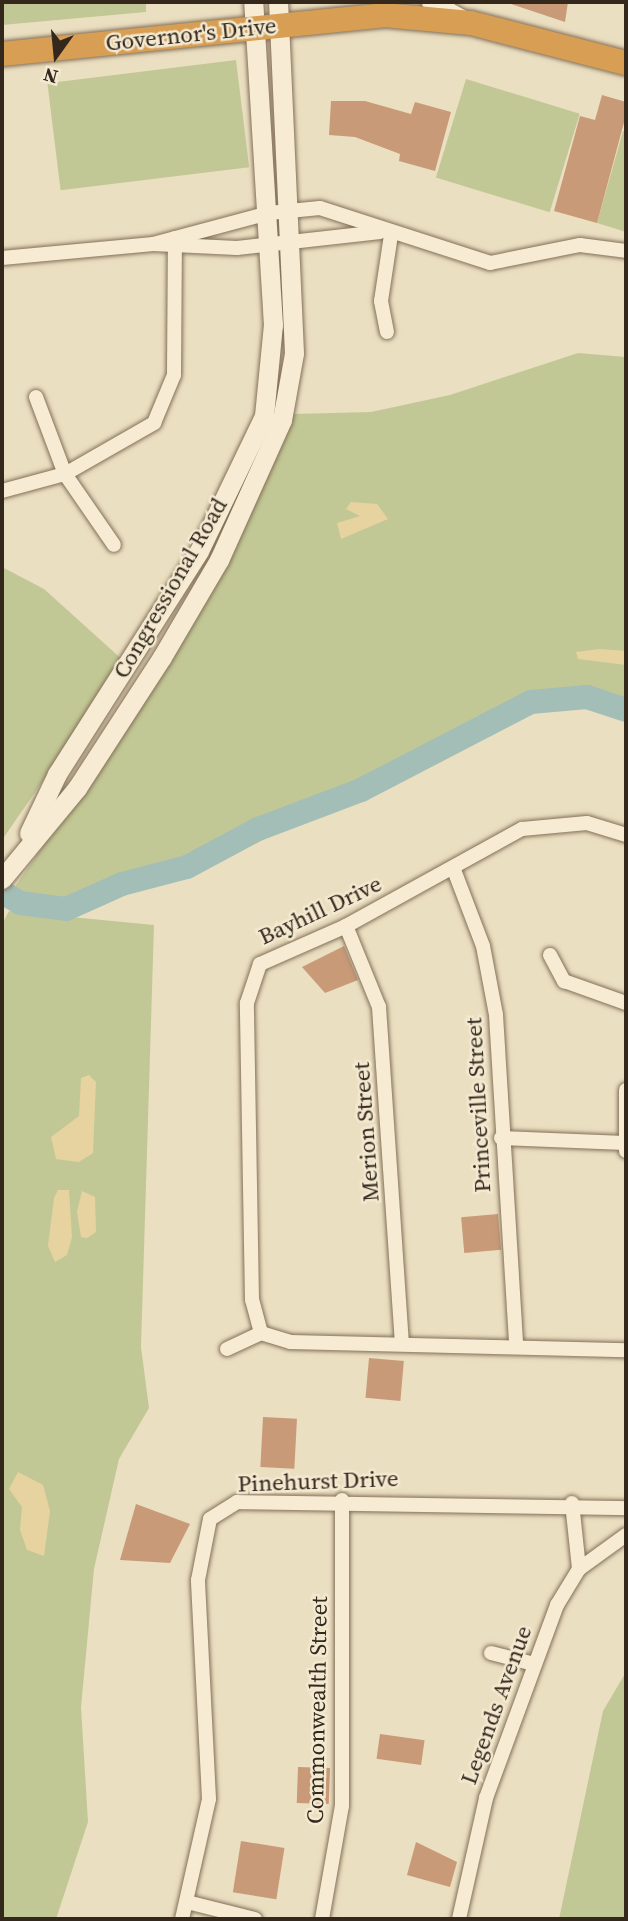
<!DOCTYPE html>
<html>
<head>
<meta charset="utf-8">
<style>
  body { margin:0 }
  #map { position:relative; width:628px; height:1921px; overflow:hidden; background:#ebdfc1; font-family:"Source Serif 4",serif }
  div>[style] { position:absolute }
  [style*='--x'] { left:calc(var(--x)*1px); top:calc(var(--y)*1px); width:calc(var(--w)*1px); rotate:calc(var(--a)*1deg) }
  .green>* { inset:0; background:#c2c895; transform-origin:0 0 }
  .sand>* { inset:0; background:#e6d39f }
  .river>* { height:24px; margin:-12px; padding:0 12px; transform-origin:12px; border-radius:12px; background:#a3beb6 }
  .building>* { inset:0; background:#c89a78; transform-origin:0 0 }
  .roads { filter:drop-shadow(0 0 2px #837059) drop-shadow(0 0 2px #837059) }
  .street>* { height:14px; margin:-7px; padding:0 7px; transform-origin:7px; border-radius:7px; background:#f7ecd3 }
  .secondary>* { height:19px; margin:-9.5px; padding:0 9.5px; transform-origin:9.5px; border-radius:9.5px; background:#f7ecd3 }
  .highway>* { height:24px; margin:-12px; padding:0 12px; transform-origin:12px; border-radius:12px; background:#d79e54 }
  span { translate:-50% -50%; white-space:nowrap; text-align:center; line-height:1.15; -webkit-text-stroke:5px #f3e9d0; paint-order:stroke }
  .street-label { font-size:23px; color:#34281d }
  .frame { position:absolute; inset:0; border:4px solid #34281d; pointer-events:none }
  .north { position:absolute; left:21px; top:21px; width:70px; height:70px; -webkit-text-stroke:5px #f3e9d0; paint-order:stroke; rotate:195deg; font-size:19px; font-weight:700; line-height:28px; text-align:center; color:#34281d }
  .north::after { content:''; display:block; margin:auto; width:24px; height:32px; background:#34281d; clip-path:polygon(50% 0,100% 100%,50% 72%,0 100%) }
</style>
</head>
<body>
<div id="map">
  <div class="green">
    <i style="clip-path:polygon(2px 2px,146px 2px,146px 12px,2px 25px)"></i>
    <i style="left:236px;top:60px;width:108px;height:190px;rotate:83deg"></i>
    <i style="left:466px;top:79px;width:119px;height:103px;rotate:17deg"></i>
    <i style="clip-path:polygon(623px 131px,626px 131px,626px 232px,597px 223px)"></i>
    <i style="clip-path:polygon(578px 353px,626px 357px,626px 710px,587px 697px,531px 702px,361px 790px,258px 829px,187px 867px,122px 884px,66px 909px,21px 908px,10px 894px,165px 668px,293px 414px,371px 412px,450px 395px)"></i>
    <i style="clip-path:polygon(2px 567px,44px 589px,125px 662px,2px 840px)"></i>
    <i style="clip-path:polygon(9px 911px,154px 925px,141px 1347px,149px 1408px,119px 1459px,94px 1569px,81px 1707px,88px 1822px,56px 1919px,2px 1919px,2px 924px)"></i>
    <i style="clip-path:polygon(626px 1672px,626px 1919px,559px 1919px,603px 1711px)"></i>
  </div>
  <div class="sand">
    <i style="clip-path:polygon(351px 502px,377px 504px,388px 519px,341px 539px,337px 523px,360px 516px,346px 509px)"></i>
    <i style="clip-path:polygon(600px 649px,626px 651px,626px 665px,578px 659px,576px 652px)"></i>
    <i style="clip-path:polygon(89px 1075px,96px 1082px,93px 1153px,79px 1162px,56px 1159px,51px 1137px,79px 1116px,81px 1078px)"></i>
    <i style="clip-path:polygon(69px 1190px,72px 1237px,67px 1255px,55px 1262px,48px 1246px,54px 1198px,58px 1190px)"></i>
    <i style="clip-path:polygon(82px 1191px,95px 1197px,96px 1232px,87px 1238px,81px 1237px,77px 1212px)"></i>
    <i style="clip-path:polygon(18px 1472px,43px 1485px,50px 1511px,44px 1556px,27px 1550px,20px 1530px,22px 1507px,9px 1489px)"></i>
  </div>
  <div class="river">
    <i style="--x:2;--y:892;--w:21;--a:31"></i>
    <i style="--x:20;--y:903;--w:46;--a:7.4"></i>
    <i style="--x:66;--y:909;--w:61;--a:-24.1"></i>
    <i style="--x:122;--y:884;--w:67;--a:-14.7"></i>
    <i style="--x:187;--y:867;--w:81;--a:-28.2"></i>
    <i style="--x:258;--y:829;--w:110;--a:-20.7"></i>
    <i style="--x:361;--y:790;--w:191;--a:-27.4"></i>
    <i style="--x:531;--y:702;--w:56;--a:-5.1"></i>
    <i style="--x:587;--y:697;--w:41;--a:18.4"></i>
  </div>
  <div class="building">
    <i style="clip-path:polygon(505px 2px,568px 2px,565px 22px)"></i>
    <i style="clip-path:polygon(602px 95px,626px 102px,626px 115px,597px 223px,554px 211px,580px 116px,595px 120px)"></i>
    <i style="clip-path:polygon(331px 101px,365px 101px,411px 114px,415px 102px,451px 112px,435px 171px,399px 161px,400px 154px,355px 137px,329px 135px)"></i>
    <i style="clip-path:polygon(344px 946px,358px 980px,325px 993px,302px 967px)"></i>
    <i style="left:498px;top:1214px;width:36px;height:37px;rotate:85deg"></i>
    <i style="left:369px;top:1358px;width:35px;height:40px;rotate:5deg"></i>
    <i style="left:263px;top:1417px;width:34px;height:50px;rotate:3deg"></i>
    <i style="clip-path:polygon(136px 1504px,190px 1524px,170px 1563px,120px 1560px)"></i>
    <i style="left:380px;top:1734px;width:45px;height:25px;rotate:8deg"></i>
    <i style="left:298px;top:1767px;width:32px;height:36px;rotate:2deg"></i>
    <i style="left:241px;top:1841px;width:44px;height:52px;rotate:9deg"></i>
    <i style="clip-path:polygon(416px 1842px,457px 1862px,450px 1887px,407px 1875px)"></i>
  </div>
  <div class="roads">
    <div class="street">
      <i style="--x:153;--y:244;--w:120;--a:-15"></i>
      <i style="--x:269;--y:213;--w:51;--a:-5.6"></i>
      <i style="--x:320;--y:208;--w:179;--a:17.9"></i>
      <i style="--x:490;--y:263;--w:92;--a:-11.3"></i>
      <i style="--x:580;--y:245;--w:46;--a:7.4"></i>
      <i style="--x:2;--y:258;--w:152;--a:-5.3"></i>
      <i style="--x:153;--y:244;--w:84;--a:2.7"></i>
      <i style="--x:237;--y:248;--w:144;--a:-6.4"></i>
      <i style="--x:387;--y:332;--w:32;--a:-101"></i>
      <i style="--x:381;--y:301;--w:67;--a:-81.4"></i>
      <i style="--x:36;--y:397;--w:82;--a:69.4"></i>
      <i style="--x:65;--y:474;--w:86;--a:55.4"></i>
      <i style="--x:2;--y:491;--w:65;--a:-15.1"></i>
      <i style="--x:65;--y:474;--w:103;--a:-29.8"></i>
      <i style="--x:154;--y:423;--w:52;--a:-67.4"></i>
      <i style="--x:174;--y:375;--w:137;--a:-89.6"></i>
      <i style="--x:454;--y:870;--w:81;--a:69.1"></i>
      <i style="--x:483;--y:946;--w:70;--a:79.3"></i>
      <i style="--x:496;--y:1015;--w:330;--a:86.5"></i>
      <i style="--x:346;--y:926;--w:87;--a:67.8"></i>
      <i style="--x:379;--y:1007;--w:336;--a:86.1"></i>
      <i style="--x:550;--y:955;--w:30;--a:62"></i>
      <i style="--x:564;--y:981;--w:66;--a:19.5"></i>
      <i style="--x:626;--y:1090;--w:61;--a:90"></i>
      <i style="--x:501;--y:1138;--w:124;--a:2.3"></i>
      <i style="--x:261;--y:1333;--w:34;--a:-105"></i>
      <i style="--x:252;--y:1300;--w:297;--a:-91"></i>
      <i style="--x:247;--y:1003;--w:41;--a:-71.6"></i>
      <i style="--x:260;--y:964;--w:94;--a:-23.8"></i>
      <i style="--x:346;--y:926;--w:201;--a:-28.9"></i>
      <i style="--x:522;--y:829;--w:65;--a:-5.3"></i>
      <i style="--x:587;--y:823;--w:41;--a:17.1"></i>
      <i style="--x:261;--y:1333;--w:30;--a:17"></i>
      <i style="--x:290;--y:1342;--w:336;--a:1.4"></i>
      <i style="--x:227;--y:1349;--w:38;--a:-25"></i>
      <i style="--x:572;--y:1503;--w:66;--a:83.9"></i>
      <i style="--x:491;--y:1653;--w:44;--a:14.3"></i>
      <i style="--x:187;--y:1902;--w:70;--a:14"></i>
      <i style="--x:182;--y:1919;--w:123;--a:-77.3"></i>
      <i style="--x:209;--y:1799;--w:219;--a:-92.9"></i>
      <i style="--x:198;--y:1580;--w:62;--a:-78.9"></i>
      <i style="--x:210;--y:1519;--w:32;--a:-32"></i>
      <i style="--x:237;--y:1502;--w:389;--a:0.9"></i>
      <i style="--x:322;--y:1919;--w:115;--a:-80"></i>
      <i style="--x:342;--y:1806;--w:306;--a:-90"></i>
      <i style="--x:459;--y:1919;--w:124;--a:-77.4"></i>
      <i style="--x:486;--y:1798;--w:206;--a:-69.8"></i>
      <i style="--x:557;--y:1605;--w:42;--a:-58.6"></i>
      <i style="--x:579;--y:1569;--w:58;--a:-35.9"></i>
    </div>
    <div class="secondary">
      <i style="--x:431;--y:2;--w:38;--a:29"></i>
      <i style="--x:29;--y:833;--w:65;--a:-64.6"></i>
      <i style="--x:57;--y:774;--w:264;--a:-57.5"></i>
      <i style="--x:199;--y:551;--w:150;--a:-64.3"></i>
      <i style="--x:264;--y:416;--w:91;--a:-84.4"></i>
      <i style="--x:273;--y:325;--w:324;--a:-93.5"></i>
      <i style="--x:2;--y:879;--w:118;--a:-50.5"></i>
      <i style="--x:77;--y:788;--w:156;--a:-57"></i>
      <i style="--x:162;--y:657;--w:113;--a:-59.6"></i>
      <i style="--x:219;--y:560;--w:154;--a:-65.8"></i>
      <i style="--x:282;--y:420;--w:68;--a:-79.8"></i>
      <i style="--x:294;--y:353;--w:351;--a:-92.6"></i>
    </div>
    <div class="highway">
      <i style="--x:2;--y:54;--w:384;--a:-5.8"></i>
      <i style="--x:384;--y:15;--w:87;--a:5.3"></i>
      <i style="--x:471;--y:23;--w:160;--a:14.5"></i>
    </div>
  </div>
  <div class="street-label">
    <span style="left:191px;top:34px;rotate:-6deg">Governor's Drive</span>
    <span style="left:170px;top:588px;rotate:-60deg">Congressional Road</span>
    <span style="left:320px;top:910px;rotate:-25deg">Bayhill Drive</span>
    <span style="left:478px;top:1105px;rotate:-93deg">Princeville Street</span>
    <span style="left:366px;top:1132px;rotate:-94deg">Merion Street</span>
    <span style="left:318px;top:1481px;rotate:-2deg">Pinehurst Drive</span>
    <span style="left:496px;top:1705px;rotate:-70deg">Legends Avenue</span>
    <span style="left:317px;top:1710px;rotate:-89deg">Commonwealth Street</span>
  </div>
  <div class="frame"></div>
  <div class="north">N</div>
</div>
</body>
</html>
